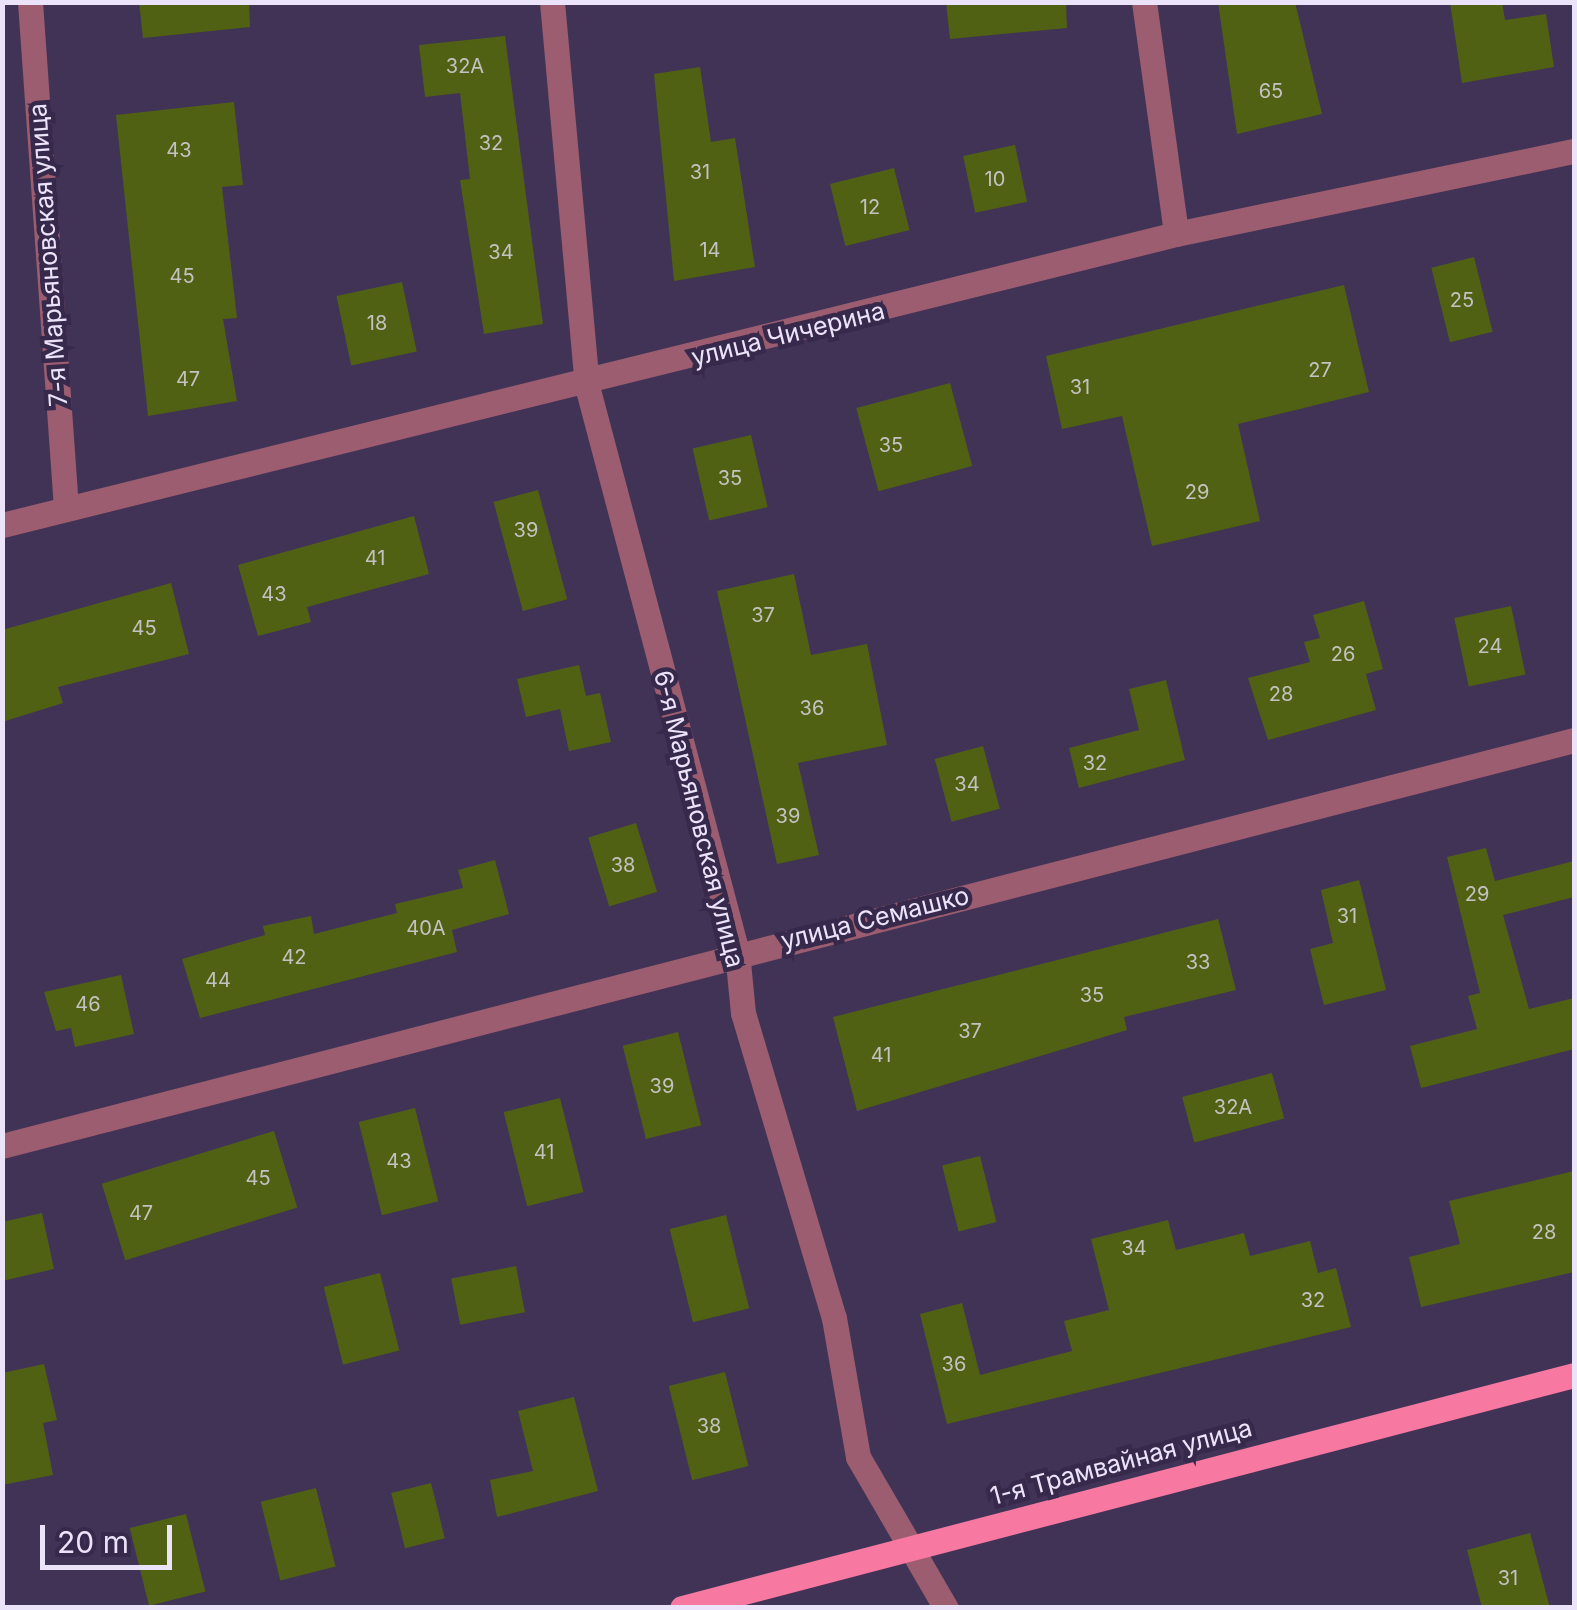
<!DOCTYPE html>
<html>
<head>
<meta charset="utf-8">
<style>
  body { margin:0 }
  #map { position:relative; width:1577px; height:1610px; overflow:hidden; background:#413356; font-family:Inter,sans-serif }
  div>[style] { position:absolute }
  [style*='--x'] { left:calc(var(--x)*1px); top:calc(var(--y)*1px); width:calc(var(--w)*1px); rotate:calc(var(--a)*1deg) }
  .building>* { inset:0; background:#506114; transform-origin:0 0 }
  .minor>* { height:25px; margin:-12.5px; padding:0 12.5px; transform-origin:12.5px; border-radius:12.5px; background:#9b5d6f }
  .major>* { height:25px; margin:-12.5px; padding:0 12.5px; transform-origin:12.5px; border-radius:12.5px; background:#f778a0 }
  span { translate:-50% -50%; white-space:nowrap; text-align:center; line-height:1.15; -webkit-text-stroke:9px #37294b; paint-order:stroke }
  .number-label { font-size:20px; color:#c4c2c0 }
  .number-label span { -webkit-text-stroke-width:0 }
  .street-label { font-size:25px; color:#ebe3f9 }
  .frame { position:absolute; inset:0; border:5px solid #ebe3f9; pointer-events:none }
  .scale { position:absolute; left:40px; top:1525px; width:132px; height:45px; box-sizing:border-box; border:5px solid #ebe3f9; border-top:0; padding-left:12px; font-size:30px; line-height:35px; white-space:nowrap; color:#ebe3f9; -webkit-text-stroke:8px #37294b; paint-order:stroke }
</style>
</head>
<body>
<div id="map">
  <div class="building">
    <i style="clip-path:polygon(139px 2px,249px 2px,250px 27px,143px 38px)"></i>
    <i style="clip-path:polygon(946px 2px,1066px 2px,1067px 28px,950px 39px)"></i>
    <i style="clip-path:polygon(1218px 2px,1295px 2px,1322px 114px,1237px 134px)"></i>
    <i style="clip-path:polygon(1450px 2px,1502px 2px,1505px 20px,1546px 14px,1554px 67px,1462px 83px)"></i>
    <i style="clip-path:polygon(505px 36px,543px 324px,484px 334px,460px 180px,470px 179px,460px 93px,425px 97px,419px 45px)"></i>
    <i style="clip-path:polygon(700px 67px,711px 142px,735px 138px,755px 267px,674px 281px,654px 74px)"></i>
    <i style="clip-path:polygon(234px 102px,243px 185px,222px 187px,237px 318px,223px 319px,237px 401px,148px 416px,116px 115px)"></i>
    <i style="left:1015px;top:145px;width:58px;height:53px;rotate:78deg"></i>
    <i style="left:894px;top:168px;width:64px;height:66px;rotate:76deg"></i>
    <i style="left:1474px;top:257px;width:77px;height:44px;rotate:76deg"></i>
    <i style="left:402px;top:282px;width:71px;height:67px;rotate:78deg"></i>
    <i style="clip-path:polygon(1344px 285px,1369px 392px,1238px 424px,1260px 521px,1152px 546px,1122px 416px,1062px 429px,1046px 356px)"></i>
    <i style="left:950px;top:383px;width:86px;height:97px;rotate:75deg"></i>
    <i style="left:751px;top:435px;width:74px;height:60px;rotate:77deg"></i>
    <i style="left:538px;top:490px;width:113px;height:46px;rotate:75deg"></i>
    <i style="clip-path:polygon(414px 516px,429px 574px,307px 607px,311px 622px,258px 636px,238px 565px)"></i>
    <i style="clip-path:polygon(794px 574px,811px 655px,867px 644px,887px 745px,798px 763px,819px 855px,777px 864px,717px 591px)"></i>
    <i style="clip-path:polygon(171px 583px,189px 654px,58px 687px,63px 703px,2px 722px,2px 630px)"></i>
    <i style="clip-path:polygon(1364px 601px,1383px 669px,1366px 674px,1376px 710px,1268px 740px,1248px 678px,1310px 662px,1304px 642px,1320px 638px,1313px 615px)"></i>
    <i style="left:1511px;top:606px;width:70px;height:58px;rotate:78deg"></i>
    <i style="clip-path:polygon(579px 665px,586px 696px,600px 693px,611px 742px,569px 751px,560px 709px,526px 717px,517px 679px)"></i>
    <i style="clip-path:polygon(1166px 680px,1185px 760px,1079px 788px,1069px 748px,1139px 730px,1129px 689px)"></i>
    <i style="left:983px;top:746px;width:65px;height:50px;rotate:75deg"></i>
    <i style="left:636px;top:823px;width:72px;height:50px;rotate:73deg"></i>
    <i style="clip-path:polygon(1486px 848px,1495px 881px,1574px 861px,1574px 897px,1503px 915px,1529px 1009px,1574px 998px,1574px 1049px,1421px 1088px,1410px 1046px,1477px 1029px,1468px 996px,1480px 993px,1447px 857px)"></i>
    <i style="clip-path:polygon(495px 860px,509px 914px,452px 930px,457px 952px,200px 1018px,182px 959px,265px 935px,263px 926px,311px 916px,314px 934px,397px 913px,395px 904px,463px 888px,458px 870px)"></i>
    <i style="clip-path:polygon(1359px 880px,1386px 990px,1324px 1005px,1310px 949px,1333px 943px,1321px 890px)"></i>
    <i style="clip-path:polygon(1218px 919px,1236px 990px,1124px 1017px,1127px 1030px,857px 1111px,833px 1017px)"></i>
    <i style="clip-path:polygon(121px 975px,134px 1034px,75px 1047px,71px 1028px,56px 1031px,44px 992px)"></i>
    <i style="left:678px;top:1032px;width:96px;height:57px;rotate:76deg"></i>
    <i style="left:1272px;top:1073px;width:47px;height:93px;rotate:75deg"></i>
    <i style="left:560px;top:1098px;width:97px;height:58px;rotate:76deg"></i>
    <i style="left:415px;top:1108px;width:96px;height:58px;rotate:76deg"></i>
    <i style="left:274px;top:1131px;width:80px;height:180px;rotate:73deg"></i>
    <i style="left:980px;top:1156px;width:68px;height:39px;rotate:76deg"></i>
    <i style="clip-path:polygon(1574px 1171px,1574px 1272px,1421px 1307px,1409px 1257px,1460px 1244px,1449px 1201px)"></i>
    <i style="clip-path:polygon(42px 1213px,54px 1269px,2px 1281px,2px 1222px)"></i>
    <i style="left:726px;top:1215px;width:96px;height:58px;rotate:76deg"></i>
    <i style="clip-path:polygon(1168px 1220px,1176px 1250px,1244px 1233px,1250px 1256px,1310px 1241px,1318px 1273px,1336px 1268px,1351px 1327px,947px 1424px,920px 1314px,962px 1303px,980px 1375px,1072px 1351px,1064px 1321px,1109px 1310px,1091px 1239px)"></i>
    <i style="left:516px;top:1266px;width:47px;height:66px;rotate:79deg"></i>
    <i style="left:380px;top:1273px;width:80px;height:58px;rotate:76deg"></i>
    <i style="clip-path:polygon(44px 1364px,57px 1420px,43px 1423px,53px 1475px,2px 1485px,2px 1373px)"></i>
    <i style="left:725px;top:1372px;width:97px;height:58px;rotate:76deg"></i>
    <i style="clip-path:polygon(574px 1397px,598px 1491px,497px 1517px,490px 1480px,533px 1471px,518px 1411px)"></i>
    <i style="left:431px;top:1483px;width:57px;height:41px;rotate:76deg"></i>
    <i style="left:316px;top:1488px;width:81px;height:57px;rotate:76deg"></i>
    <i style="left:186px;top:1514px;width:80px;height:58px;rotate:76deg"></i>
    <i style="clip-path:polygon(1530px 1533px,1550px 1608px,1482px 1608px,1467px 1550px)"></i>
  </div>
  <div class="minor">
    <i style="--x:30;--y:2;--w:507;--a:85.93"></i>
    <i style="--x:552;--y:2;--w:386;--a:84.8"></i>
    <i style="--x:587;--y:386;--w:586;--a:75.16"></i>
    <i style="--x:737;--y:952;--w:61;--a:84.4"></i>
    <i style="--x:743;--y:1013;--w:318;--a:73.4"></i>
    <i style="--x:834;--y:1318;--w:141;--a:80.2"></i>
    <i style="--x:858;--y:1457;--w:175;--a:59.8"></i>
    <i style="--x:1144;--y:2;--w:234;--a:82.1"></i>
    <i style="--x:2;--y:525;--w:1210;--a:-13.92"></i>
    <i style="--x:1176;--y:234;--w:407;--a:-11.8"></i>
    <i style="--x:2;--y:1146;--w:1624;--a:-14.48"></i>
  </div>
  <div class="major">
    <i style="--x:682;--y:1608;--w:922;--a:-14.64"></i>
  </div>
  <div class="number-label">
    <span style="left:465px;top:66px">32А</span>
    <span style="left:1271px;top:91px">65</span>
    <span style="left:491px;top:143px">32</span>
    <span style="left:179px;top:150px">43</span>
    <span style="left:700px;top:172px">31</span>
    <span style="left:995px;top:179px">10</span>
    <span style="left:870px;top:207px">12</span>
    <span style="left:710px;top:250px">14</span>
    <span style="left:501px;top:252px">34</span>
    <span style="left:182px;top:276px">45</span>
    <span style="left:1462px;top:300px">25</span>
    <span style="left:377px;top:323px">18</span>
    <span style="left:1320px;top:370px">27</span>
    <span style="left:188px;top:379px">47</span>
    <span style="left:1080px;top:387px">31</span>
    <span style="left:891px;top:445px">35</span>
    <span style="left:730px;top:478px">35</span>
    <span style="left:1197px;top:492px">29</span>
    <span style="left:526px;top:530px">39</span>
    <span style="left:375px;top:558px">41</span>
    <span style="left:274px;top:594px">43</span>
    <span style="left:763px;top:615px">37</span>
    <span style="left:144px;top:628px">45</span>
    <span style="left:1490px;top:646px">24</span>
    <span style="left:1343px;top:654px">26</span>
    <span style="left:1281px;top:694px">28</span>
    <span style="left:812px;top:708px">36</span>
    <span style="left:1095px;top:763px">32</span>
    <span style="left:967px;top:784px">34</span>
    <span style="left:788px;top:816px">39</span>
    <span style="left:623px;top:865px">38</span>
    <span style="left:1477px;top:894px">29</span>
    <span style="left:1347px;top:916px">31</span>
    <span style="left:426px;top:928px">40А</span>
    <span style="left:294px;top:957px">42</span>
    <span style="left:1198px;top:962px">33</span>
    <span style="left:218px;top:980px">44</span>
    <span style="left:1092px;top:995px">35</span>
    <span style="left:88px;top:1004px">46</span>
    <span style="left:970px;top:1031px">37</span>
    <span style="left:881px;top:1055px">41</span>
    <span style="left:662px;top:1086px">39</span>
    <span style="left:1233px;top:1107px">32А</span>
    <span style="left:544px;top:1152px">41</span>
    <span style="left:399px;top:1161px">43</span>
    <span style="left:258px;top:1178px">45</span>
    <span style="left:141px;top:1213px">47</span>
    <span style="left:1544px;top:1232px">28</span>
    <span style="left:1134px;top:1248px">34</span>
    <span style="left:1313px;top:1300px">32</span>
    <span style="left:954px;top:1364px">36</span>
    <span style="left:709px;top:1426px">38</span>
    <span style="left:1508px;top:1578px">31</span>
  </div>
  <div class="street-label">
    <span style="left:48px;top:255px;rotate:-94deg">7-я Марьяновская улица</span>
    <span style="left:788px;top:334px;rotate:-14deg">улица Чичерина</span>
    <span style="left:699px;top:819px;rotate:76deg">6-я Марьяновская улица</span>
    <span style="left:875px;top:918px;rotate:-14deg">улица Семашко</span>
    <span style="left:1121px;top:1462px;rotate:-15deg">1-я Трамвайная улица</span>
  </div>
  <div class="frame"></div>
  <div class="scale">20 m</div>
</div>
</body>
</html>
